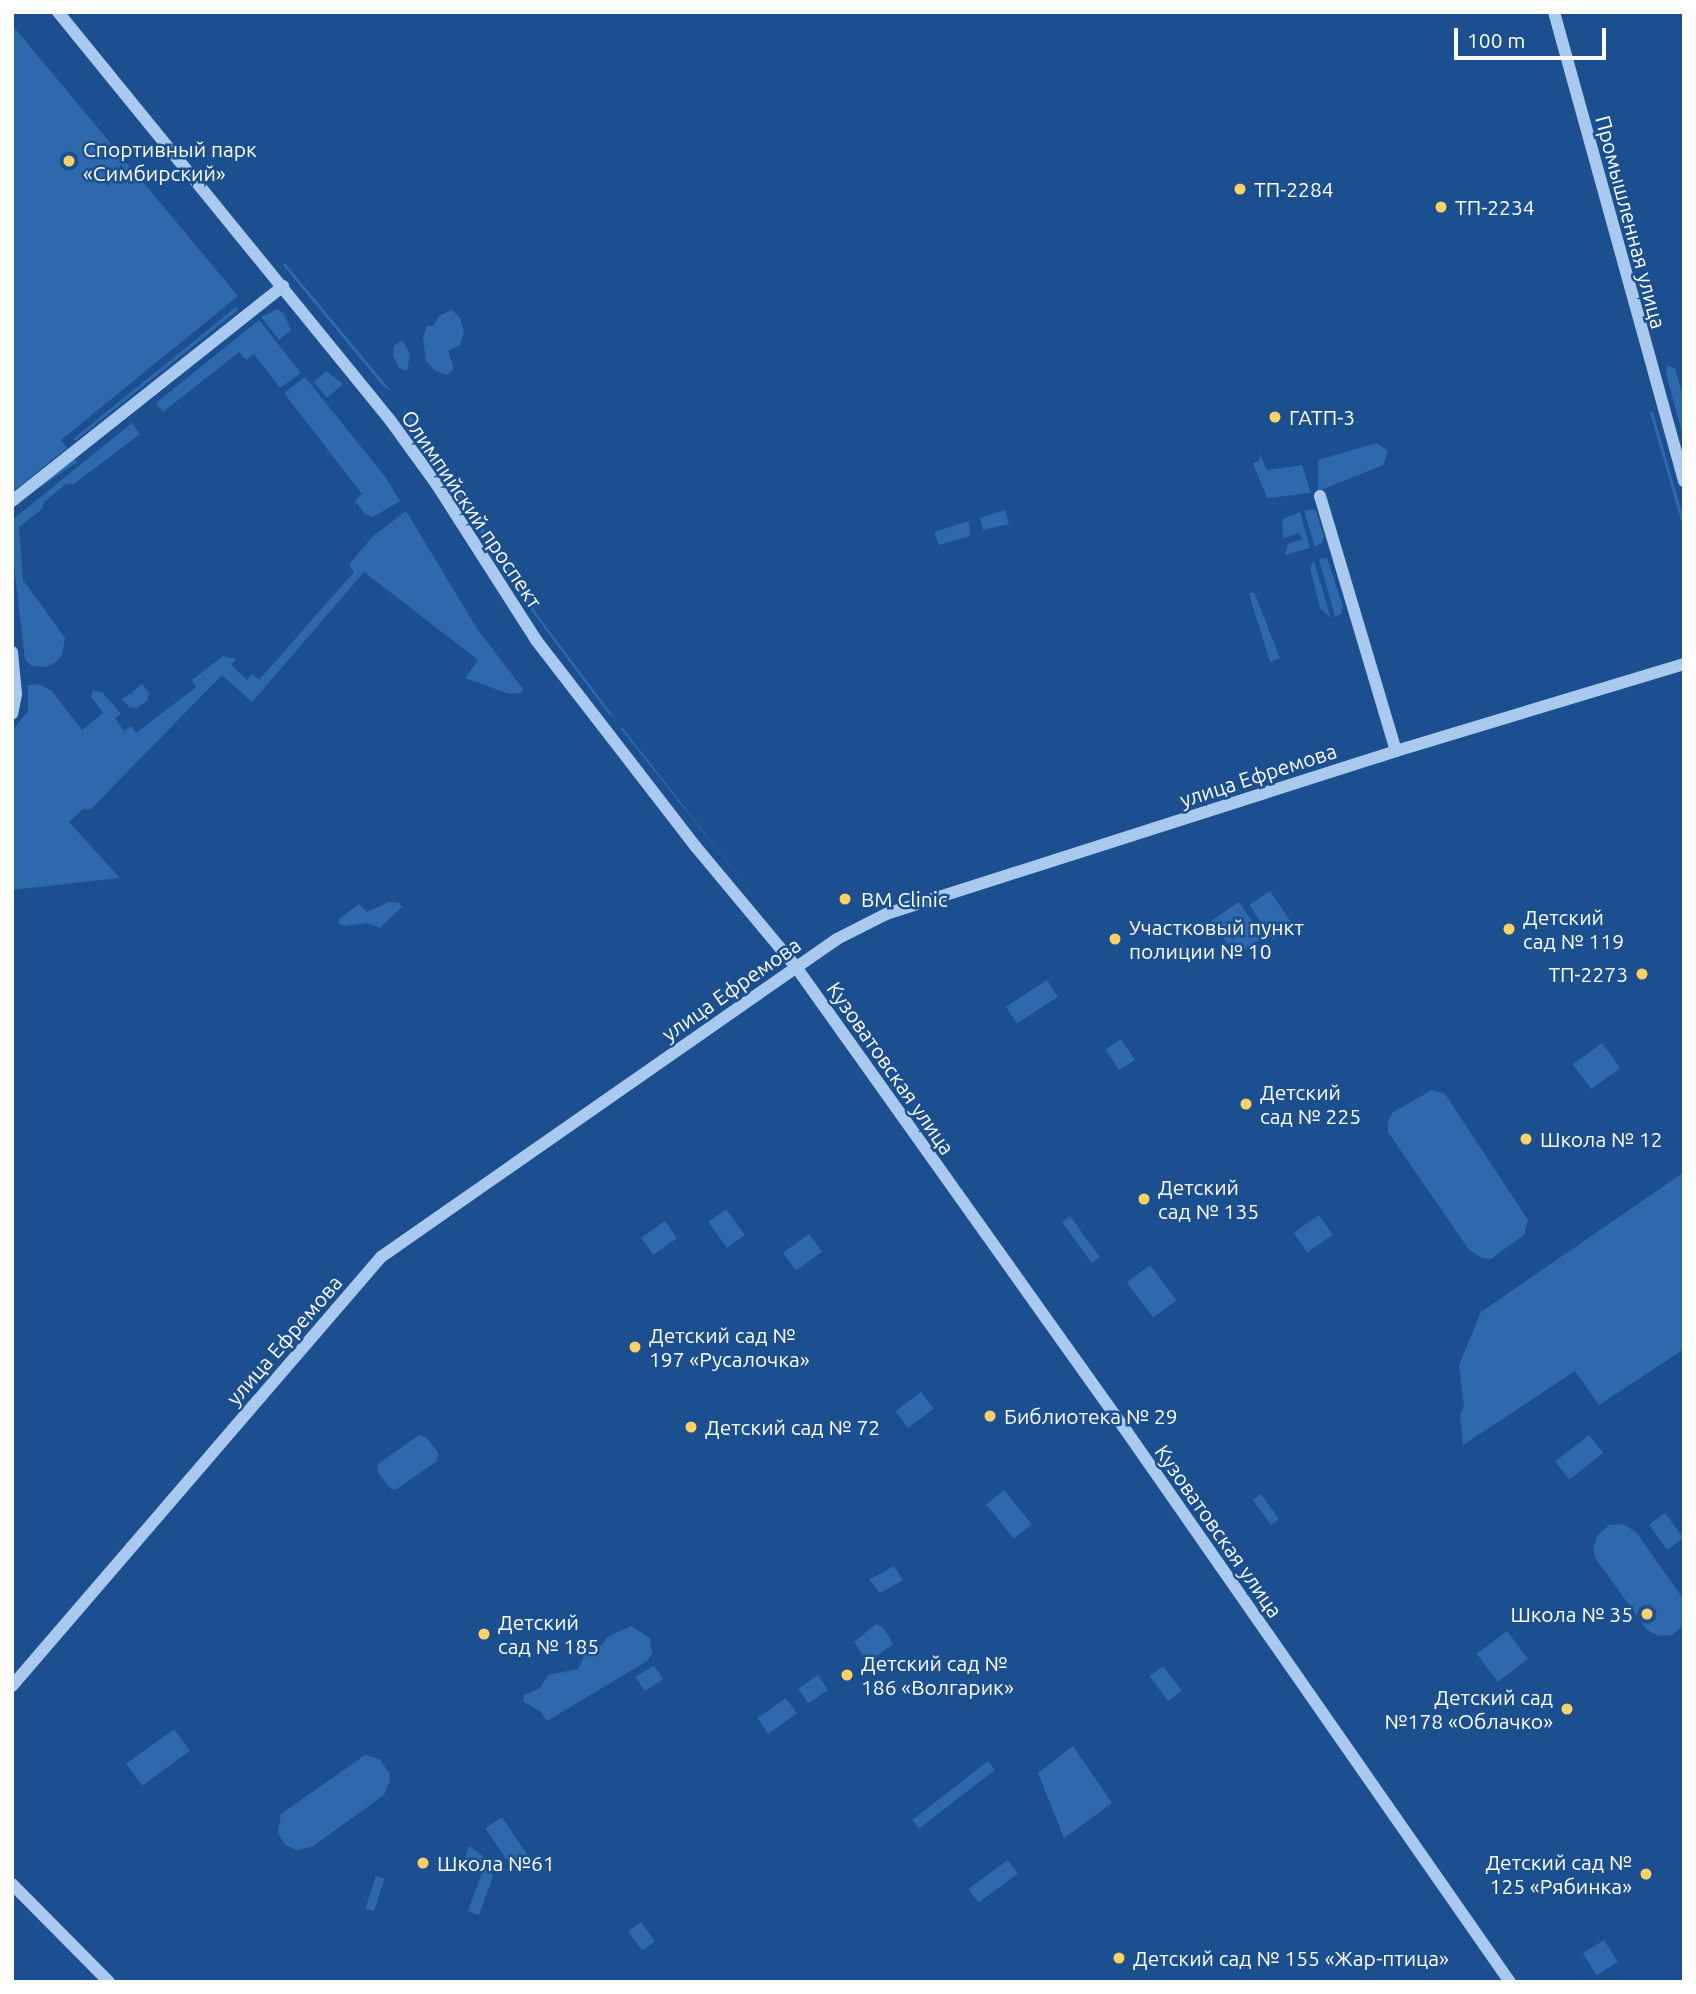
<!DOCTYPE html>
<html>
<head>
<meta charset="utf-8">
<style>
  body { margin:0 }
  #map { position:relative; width:1696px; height:1994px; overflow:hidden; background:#1b4f8f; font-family:Ubuntu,sans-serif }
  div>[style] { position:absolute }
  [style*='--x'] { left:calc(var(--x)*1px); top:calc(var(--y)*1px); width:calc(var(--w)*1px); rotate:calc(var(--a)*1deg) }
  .green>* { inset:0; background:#2e69ad; transform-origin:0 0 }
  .minor>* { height:12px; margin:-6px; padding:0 6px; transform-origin:6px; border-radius:6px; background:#a9c9ee }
  .dots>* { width:19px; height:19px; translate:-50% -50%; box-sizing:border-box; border:4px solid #1b4f8f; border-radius:50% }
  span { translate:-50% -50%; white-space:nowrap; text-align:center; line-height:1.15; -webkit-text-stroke:5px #1b4f8f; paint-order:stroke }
  .poi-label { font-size:21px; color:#fff }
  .left { translate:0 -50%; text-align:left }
  .right { translate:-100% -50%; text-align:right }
  .street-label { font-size:21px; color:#fff }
  .frame { position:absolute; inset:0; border:14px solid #fff; pointer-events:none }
  .scale { position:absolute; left:1454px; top:28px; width:152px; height:32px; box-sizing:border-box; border:4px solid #fff; border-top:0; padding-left:9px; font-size:21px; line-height:24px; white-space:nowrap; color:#fff; -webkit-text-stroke:5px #1b4f8f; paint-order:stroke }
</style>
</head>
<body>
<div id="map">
  <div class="green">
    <i style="clip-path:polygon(12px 25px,238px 296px,61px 440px,67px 448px,12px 492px)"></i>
    <i style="clip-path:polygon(285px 263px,392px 392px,382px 385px,283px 265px)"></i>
    <i style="clip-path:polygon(236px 307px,238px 310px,75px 441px,73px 439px)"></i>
    <i style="clip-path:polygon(278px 309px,284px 314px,291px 330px,279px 340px,261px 317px)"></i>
    <i style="clip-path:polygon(452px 310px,460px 318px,464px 331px,460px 345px,448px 351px,454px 368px,447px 375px,434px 370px,426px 361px,423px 337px,427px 326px,433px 326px,440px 315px)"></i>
    <i style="clip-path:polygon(259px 320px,301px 373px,280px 388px,254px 354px,246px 360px,239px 352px,163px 412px,156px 403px)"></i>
    <i style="clip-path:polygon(402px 340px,410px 354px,407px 371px,399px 368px,393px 356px,394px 346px)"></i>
    <i style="clip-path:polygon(1668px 365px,1675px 369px,1684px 399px,1684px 440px,1666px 374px)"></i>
    <i style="clip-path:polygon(326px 371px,343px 384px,327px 398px,314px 382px)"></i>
    <i style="clip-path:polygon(305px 377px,386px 478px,400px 501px,373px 517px,365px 514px,355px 501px,362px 494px,284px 393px)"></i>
    <i style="clip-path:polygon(404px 408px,427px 436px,539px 617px,614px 717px,608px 713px,531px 610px,405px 416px)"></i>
    <i style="left:1653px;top:412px;width:113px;height:3px;rotate:74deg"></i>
    <i style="clip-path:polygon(132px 423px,140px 434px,74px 484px,66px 484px,44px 502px,42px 509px,19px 527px,23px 580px,65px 638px,62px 655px,55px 663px,45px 667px,32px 666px,25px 660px,12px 549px,12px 520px)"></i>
    <i style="clip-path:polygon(1377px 443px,1388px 451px,1383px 465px,1318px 491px,1318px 460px)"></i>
    <i style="clip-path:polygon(1260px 454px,1267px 470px,1302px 465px,1311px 493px,1267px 498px,1253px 463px,1259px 461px)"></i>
    <i style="left:75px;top:459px;width:4px;height:80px;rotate:56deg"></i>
    <i style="clip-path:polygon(1313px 509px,1316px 511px,1324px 537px,1322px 543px,1315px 547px,1304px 511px)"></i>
    <i style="clip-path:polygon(1005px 510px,1009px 524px,983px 530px,980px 518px)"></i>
    <i style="clip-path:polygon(406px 511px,478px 630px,523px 689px,521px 693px,509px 694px,465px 678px,478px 660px,364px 572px,252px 702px,222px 675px,91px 809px,83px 809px,69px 822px,120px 878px,12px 890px,12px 731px,28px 711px,28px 685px,39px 684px,52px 691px,82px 730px,103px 713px,91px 697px,93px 691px,102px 692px,121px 714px,115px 718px,124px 731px,131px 726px,136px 733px,196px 687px,192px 680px,223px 656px,236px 659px,231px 665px,247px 680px,252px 674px,259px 680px,354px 572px,349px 565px,372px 537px)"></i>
    <i style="clip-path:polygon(1300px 512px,1310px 548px,1285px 555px,1288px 544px,1302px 539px,1299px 533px,1283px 538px,1282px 519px)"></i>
    <i style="clip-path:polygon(969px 521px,970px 536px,939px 545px,934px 532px)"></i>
    <i style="clip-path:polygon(1327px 558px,1343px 607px,1341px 614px,1335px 617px,1319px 559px)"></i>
    <i style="clip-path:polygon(1314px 561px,1331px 618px,1320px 608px,1310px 567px)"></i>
    <i style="clip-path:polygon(1254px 592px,1280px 658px,1270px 662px,1249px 594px)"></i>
    <i style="clip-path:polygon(142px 684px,149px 693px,147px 701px,137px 708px,129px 707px,122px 699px,131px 693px,134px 696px,132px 692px)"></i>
    <i style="clip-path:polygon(622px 727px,764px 909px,621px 729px)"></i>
    <i style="left:1270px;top:891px;width:42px;height:25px;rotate:56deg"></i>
    <i style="clip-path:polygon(389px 902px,399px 903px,402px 907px,380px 928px,367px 923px,344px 926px,338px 923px,340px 918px,359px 904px,367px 912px)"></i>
    <i style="left:1239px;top:902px;width:43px;height:33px;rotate:56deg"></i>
    <i style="left:1047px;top:980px;width:20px;height:49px;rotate:57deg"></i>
    <i style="left:1121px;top:1039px;width:25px;height:19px;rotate:56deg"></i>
    <i style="left:1602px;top:1043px;width:31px;height:36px;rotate:54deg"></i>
    <i style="clip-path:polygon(1432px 1090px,1445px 1094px,1528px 1220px,1524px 1235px,1491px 1259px,1482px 1258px,1469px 1250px,1388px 1132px,1388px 1122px,1393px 1112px)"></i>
    <i style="clip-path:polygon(1684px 1172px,1684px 1349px,1599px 1405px,1575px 1371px,1463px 1445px,1460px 1416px,1464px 1406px,1459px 1365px,1481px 1312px)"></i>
    <i style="left:726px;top:1209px;width:32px;height:22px;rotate:54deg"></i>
    <i style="left:1319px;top:1215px;width:24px;height:31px;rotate:55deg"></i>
    <i style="left:1070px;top:1216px;width:51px;height:10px;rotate:54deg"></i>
    <i style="left:665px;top:1221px;width:21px;height:29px;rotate:55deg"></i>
    <i style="left:809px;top:1234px;width:22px;height:32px;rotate:54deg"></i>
    <i style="left:1150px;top:1265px;width:44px;height:29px;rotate:53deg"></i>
    <i style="left:921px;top:1392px;width:21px;height:32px;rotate:53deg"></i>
    <i style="clip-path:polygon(419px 1435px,426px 1437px,439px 1454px,436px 1462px,395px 1490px,390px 1488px,377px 1471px,378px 1464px)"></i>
    <i style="left:1589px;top:1435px;width:23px;height:43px;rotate:52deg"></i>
    <i style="left:1004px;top:1490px;width:44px;height:23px;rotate:51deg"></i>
    <i style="left:1261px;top:1494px;width:31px;height:10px;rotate:54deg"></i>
    <i style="left:1665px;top:1513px;width:31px;height:20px;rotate:54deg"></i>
    <i style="clip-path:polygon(1623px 1524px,1636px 1532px,1684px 1600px,1684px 1625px,1672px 1635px,1659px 1636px,1647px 1630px,1596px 1559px,1593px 1549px,1597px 1536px,1609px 1525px)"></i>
    <i style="clip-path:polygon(894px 1566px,903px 1580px,880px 1593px,869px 1580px)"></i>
    <i style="clip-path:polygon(876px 1624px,883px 1627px,893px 1644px,868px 1663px,854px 1642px)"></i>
    <i style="clip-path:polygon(631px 1626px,650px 1638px,652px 1654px,647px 1661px,547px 1721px,541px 1712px,523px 1701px,524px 1695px,540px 1688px,548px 1675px,578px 1669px,589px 1646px,602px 1645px,607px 1637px)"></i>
    <i style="left:1507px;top:1631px;width:35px;height:38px;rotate:53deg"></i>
    <i style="left:654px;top:1665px;width:17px;height:22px;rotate:57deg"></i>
    <i style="left:1163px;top:1666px;width:31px;height:17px;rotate:53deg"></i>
    <i style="left:818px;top:1675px;width:18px;height:24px;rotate:56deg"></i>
    <i style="left:786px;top:1698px;width:19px;height:35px;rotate:55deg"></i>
    <i style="left:174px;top:1729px;width:27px;height:59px;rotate:54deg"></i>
    <i style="clip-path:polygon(1073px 1746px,1112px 1803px,1064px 1838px,1038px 1773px)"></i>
    <i style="clip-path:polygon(365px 1755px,379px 1759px,389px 1772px,390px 1780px,384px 1795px,312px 1847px,296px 1850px,285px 1845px,278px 1833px,281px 1814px)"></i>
    <i style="left:988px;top:1761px;width:11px;height:96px;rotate:52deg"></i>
    <i style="left:502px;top:1817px;width:46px;height:20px;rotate:56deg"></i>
    <i style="clip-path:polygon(469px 1846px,484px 1857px,492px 1870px,493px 1877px,479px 1915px,468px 1911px,485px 1865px,465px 1858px)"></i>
    <i style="left:1008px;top:1860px;width:17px;height:49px;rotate:54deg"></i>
    <i style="left:376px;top:1876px;width:9px;height:34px;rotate:18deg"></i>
    <i style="left:641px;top:1922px;width:24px;height:16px;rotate:54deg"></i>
    <i style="left:1604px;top:1940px;width:26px;height:25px;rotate:58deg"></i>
  </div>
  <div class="minor">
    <i style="--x:58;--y:12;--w:526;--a:50.86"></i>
    <i style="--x:390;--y:420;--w:80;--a:54.1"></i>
    <i style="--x:437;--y:485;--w:184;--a:57.4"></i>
    <i style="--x:536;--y:640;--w:262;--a:52.3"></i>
    <i style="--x:696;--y:847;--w:156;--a:50.2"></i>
    <i style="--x:796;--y:967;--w:571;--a:54.56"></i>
    <i style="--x:1127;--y:1432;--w:670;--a:55.15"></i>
    <i style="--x:1554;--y:12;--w:487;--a:74.5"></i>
    <i style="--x:1320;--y:496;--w:266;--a:73.4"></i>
    <i style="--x:12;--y:501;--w:346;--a:-38.4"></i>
    <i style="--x:12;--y:652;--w:42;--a:84.6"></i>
    <i style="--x:16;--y:694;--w:20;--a:101"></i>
    <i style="--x:12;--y:1686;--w:566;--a:-49.3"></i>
    <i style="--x:381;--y:1257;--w:556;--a:-34.89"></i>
    <i style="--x:837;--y:939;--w:55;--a:-27"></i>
    <i style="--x:886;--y:914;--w:535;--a:-17.72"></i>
    <i style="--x:1396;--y:751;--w:301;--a:-16.8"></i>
    <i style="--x:12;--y:1884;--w:138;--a:45.3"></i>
  </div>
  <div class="dots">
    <i style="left:69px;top:161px;background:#ffd166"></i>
    <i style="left:1240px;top:189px;background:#ffd166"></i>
    <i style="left:1441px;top:207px;background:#ffd166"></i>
    <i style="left:1275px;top:417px;background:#ffd166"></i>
    <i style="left:845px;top:899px;background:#ffd166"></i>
    <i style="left:1509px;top:929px;background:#ffd166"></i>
    <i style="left:1115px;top:939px;background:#ffd166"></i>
    <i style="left:1642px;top:974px;background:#ffd166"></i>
    <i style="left:1246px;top:1104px;background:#ffd166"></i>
    <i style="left:1526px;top:1139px;background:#ffd166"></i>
    <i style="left:1144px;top:1199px;background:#ffd166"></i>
    <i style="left:635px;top:1347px;background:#ffd166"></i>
    <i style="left:990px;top:1416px;background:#ffd166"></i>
    <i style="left:691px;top:1427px;background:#ffd166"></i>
    <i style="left:1647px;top:1614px;background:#ffd166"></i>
    <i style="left:484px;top:1634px;background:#ffd166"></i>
    <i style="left:847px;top:1675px;background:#ffd166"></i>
    <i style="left:1567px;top:1709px;background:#ffd166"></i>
    <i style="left:423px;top:1863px;background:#ffd166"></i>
    <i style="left:1646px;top:1874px;background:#ffd166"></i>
    <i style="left:1119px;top:1958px;background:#ffd166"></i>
  </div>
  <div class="poi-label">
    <span class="left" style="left:83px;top:161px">Спортивный парк<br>«Симбирский»</span>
    <span class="left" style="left:1254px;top:189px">ТП-2284</span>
    <span class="left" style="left:1455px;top:207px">ТП-2234</span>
    <span class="left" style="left:1289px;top:417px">ГАТП-3</span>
    <span class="left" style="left:861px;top:899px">BM Clinic</span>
    <span class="left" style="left:1523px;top:929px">Детский<br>сад № 119</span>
    <span class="left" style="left:1129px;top:939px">Участковый пункт<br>полиции № 10</span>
    <span class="right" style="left:1628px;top:974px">ТП-2273</span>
    <span class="left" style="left:1260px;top:1104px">Детский<br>сад № 225</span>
    <span class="left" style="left:1540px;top:1139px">Школа № 12</span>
    <span class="left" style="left:1158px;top:1199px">Детский<br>сад № 135</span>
    <span class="left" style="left:649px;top:1347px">Детский сад №<br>197 «Русалочка»</span>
    <span class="left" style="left:1004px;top:1416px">Библиотека № 29</span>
    <span class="left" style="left:705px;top:1427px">Детский сад № 72</span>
    <span class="right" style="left:1633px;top:1614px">Школа № 35</span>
    <span class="left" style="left:498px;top:1634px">Детский<br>сад № 185</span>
    <span class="left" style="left:861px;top:1675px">Детский сад №<br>186 «Волгарик»</span>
    <span class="right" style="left:1553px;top:1709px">Детский сад<br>№178 «Облачко»</span>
    <span class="right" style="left:1632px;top:1874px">Детский сад №<br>125 «Рябинка»</span>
    <span class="left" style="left:437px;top:1863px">Школа №61</span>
    <span class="left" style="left:1133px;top:1958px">Детский сад № 155 «Жар-птица»</span>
  </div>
  <div class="street-label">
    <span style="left:1631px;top:222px;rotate:75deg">Промышленная улица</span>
    <span style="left:472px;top:509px;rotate:56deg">Олимпийский проспект</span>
    <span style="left:1258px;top:775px;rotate:-18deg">улица Ефремова</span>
    <span style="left:731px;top:989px;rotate:-35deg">улица Ефремова</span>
    <span style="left:891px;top:1068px;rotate:55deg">Кузоватовская улица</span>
    <span style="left:284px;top:1340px;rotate:-49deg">улица Ефремова</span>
    <span style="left:1219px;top:1531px;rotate:55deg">Кузоватовская улица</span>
  </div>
  <div class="frame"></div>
  <div class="scale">100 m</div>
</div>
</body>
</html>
